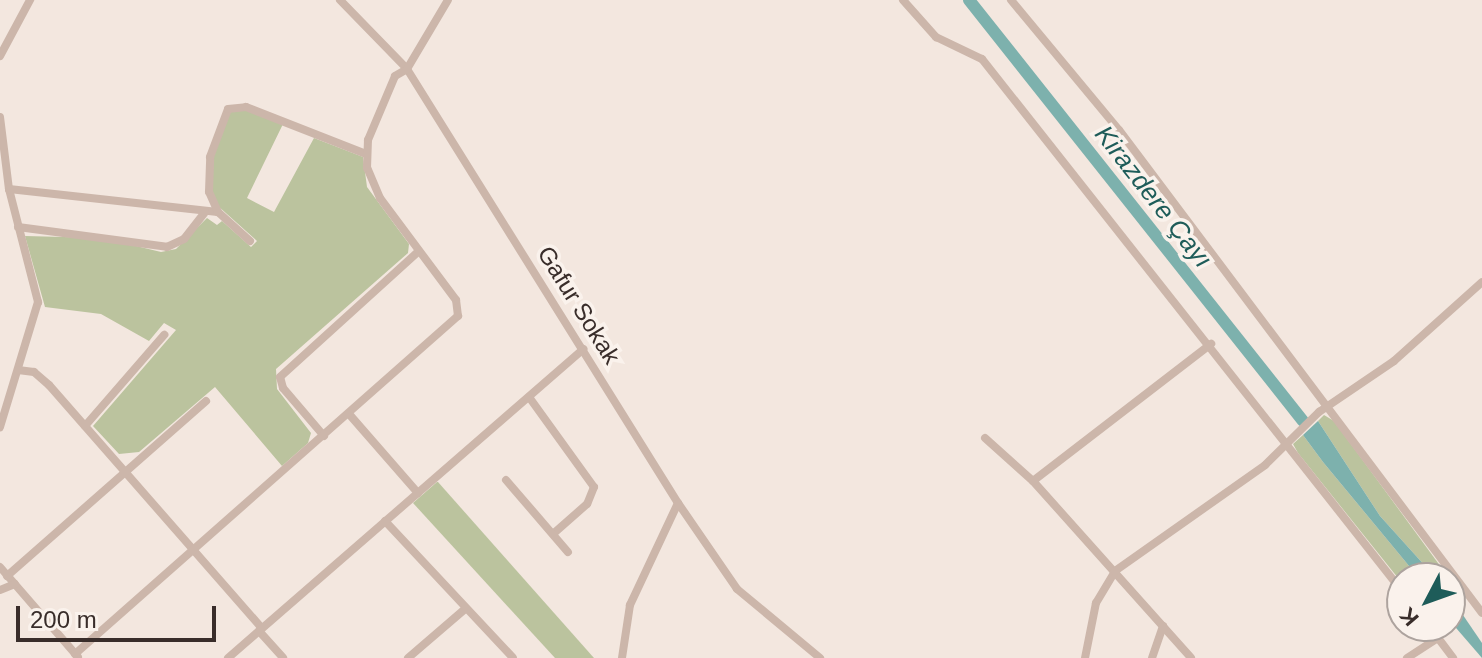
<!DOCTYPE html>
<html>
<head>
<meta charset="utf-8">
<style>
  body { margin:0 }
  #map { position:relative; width:1482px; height:658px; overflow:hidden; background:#f3e7df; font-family:Helvetica,sans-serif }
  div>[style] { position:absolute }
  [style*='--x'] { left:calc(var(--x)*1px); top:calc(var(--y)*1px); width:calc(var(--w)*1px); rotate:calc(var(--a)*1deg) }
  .green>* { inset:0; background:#bbc39e }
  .water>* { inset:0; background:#7db1ad }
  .river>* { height:12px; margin:-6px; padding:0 6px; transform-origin:6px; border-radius:6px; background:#7db1ad }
  .minor>* { height:8px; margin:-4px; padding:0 4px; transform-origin:4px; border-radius:4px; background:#ccb6aa }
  span { translate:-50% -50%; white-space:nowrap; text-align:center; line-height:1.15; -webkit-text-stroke:7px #faf2ec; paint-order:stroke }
  .street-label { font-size:24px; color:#392d2a }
  .water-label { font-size:26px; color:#1e5c59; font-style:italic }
  .north { position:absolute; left:1386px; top:562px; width:80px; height:80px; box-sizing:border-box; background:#faf2ec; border:2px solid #ada39e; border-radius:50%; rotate:229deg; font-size:22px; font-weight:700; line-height:32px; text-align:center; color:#392d2a }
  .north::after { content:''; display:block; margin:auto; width:28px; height:36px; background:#1e5c59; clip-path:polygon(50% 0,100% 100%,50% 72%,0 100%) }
  .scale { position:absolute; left:16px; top:606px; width:200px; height:36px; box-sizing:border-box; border:4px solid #392d2a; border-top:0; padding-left:10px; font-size:24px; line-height:28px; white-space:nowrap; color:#392d2a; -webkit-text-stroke:6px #faf2ec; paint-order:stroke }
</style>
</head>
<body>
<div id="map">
  <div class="green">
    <i style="clip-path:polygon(239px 107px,283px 124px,247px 198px,274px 212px,314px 138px,363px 157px,367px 187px,409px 244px,408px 253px,276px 369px,277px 389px,311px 433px,308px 443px,282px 466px,215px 387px,139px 452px,119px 454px,93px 426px,176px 330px,164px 323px,149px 341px,101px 314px,45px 307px,25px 236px,103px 238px,161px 252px,176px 249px,207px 218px,217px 225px,222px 221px,251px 247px,257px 241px,218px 206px,213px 193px,212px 157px,227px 114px)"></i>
    <i style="clip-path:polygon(1324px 415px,1334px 421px,1449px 578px,1436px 578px,1380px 516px,1318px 421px)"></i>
    <i style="clip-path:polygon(1303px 435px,1323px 462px,1419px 578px,1402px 578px,1402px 583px,1298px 453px,1293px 444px)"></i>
    <i style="clip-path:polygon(437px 482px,438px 482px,594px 658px,555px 658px,413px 503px)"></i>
  </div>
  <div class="water">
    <i style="clip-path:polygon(1318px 421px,1380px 516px,1436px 578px,1419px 578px,1323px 462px,1303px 435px)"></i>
    <i style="clip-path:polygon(1450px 596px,1482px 643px,1482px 658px,1450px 621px)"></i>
  </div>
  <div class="river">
    <i style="--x:969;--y:0;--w:537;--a:51.57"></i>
  </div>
  <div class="minor">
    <i style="--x:340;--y:0;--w:96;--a:45.8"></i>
    <i style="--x:407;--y:69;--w:512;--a:58.02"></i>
    <i style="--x:678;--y:503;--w:113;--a:115.2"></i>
    <i style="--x:630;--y:605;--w:54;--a:98.6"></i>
    <i style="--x:903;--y:0;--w:50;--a:48.3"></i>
    <i style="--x:936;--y:37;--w:51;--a:25.6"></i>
    <i style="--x:982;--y:59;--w:678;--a:51.71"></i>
    <i style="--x:1011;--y:0;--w:169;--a:50.3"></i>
    <i style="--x:1119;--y:130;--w:604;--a:53.07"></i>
    <i style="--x:0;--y:56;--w:64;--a:-61.8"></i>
    <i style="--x:0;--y:117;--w:73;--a:82.9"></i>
    <i style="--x:9;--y:189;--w:117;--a:75.6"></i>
    <i style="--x:38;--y:302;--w:131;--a:106.9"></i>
    <i style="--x:9;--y:189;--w:210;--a:6.3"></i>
    <i style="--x:18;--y:227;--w:150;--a:7.6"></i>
    <i style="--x:167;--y:247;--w:19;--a:-25"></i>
    <i style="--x:184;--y:239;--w:34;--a:-52"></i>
    <i style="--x:250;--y:241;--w:43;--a:-137.8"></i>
    <i style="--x:218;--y:212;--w:22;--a:-114"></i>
    <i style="--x:209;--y:192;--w:35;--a:-88"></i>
    <i style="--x:210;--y:157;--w:51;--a:-69.4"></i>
    <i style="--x:228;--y:109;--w:18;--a:-6"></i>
    <i style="--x:246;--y:107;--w:129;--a:21.4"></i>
    <i style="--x:18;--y:370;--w:16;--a:7"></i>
    <i style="--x:34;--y:372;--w:20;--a:41"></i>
    <i style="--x:49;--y:385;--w:323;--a:48.8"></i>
    <i style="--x:529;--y:397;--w:111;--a:54.2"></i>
    <i style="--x:594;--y:487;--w:18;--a:112"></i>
    <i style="--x:587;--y:504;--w:45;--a:138.6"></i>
    <i style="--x:349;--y:414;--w:105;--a:48.9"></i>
    <i style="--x:85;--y:426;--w:121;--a:-49"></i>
    <i style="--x:324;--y:436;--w:63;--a:-130.5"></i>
    <i style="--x:283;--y:388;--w:11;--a:-105"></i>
    <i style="--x:280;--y:377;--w:186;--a:-42.2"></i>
    <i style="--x:985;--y:438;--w:64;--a:41.9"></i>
    <i style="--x:1033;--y:481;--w:237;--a:48.2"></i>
    <i style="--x:506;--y:480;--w:95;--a:49.3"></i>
    <i style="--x:1033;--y:481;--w:225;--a:-37.6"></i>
    <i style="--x:678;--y:503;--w:104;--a:55.5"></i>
    <i style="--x:737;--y:589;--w:108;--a:39.7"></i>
    <i style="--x:385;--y:521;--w:187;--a:46.9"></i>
    <i style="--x:0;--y:567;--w:119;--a:49.1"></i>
    <i style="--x:7;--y:576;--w:265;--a:-41.3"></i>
    <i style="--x:0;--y:590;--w:16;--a:-22"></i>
    <i style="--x:1429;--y:626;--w:40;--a:53"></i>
    <i style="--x:259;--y:631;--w:36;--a:48"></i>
    <i style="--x:75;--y:654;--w:511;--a:-41.43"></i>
    <i style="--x:458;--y:316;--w:16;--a:-97"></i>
    <i style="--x:456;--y:300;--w:127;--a:-126.7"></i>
    <i style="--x:380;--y:198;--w:33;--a:-113"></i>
    <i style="--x:367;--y:168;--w:28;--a:-88"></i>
    <i style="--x:368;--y:140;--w:69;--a:-67.1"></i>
    <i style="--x:395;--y:76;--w:14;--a:-30"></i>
    <i style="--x:407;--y:69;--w:80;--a:-59.3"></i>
    <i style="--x:228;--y:658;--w:471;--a:-41"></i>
    <i style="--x:408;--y:658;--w:75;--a:-40.7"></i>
    <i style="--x:1085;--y:658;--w:56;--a:-78.7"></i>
    <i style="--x:1096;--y:603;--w:37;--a:-59"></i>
    <i style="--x:1115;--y:571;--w:184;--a:-35.2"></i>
    <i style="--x:1265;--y:465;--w:76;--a:-44.5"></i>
    <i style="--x:1319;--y:412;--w:91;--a:-34.2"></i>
    <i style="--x:1394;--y:361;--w:118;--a:-41.9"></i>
    <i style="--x:1152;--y:658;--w:34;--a:-71"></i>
    <i style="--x:1407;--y:658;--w:37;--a:-33"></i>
  </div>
  <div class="street-label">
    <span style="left:579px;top:305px;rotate:58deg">Gafur Sokak</span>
  </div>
  <div class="water-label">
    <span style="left:1153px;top:197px;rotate:52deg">Kirazdere Çayı</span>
  </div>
  <div class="north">K</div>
  <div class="scale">200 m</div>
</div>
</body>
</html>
